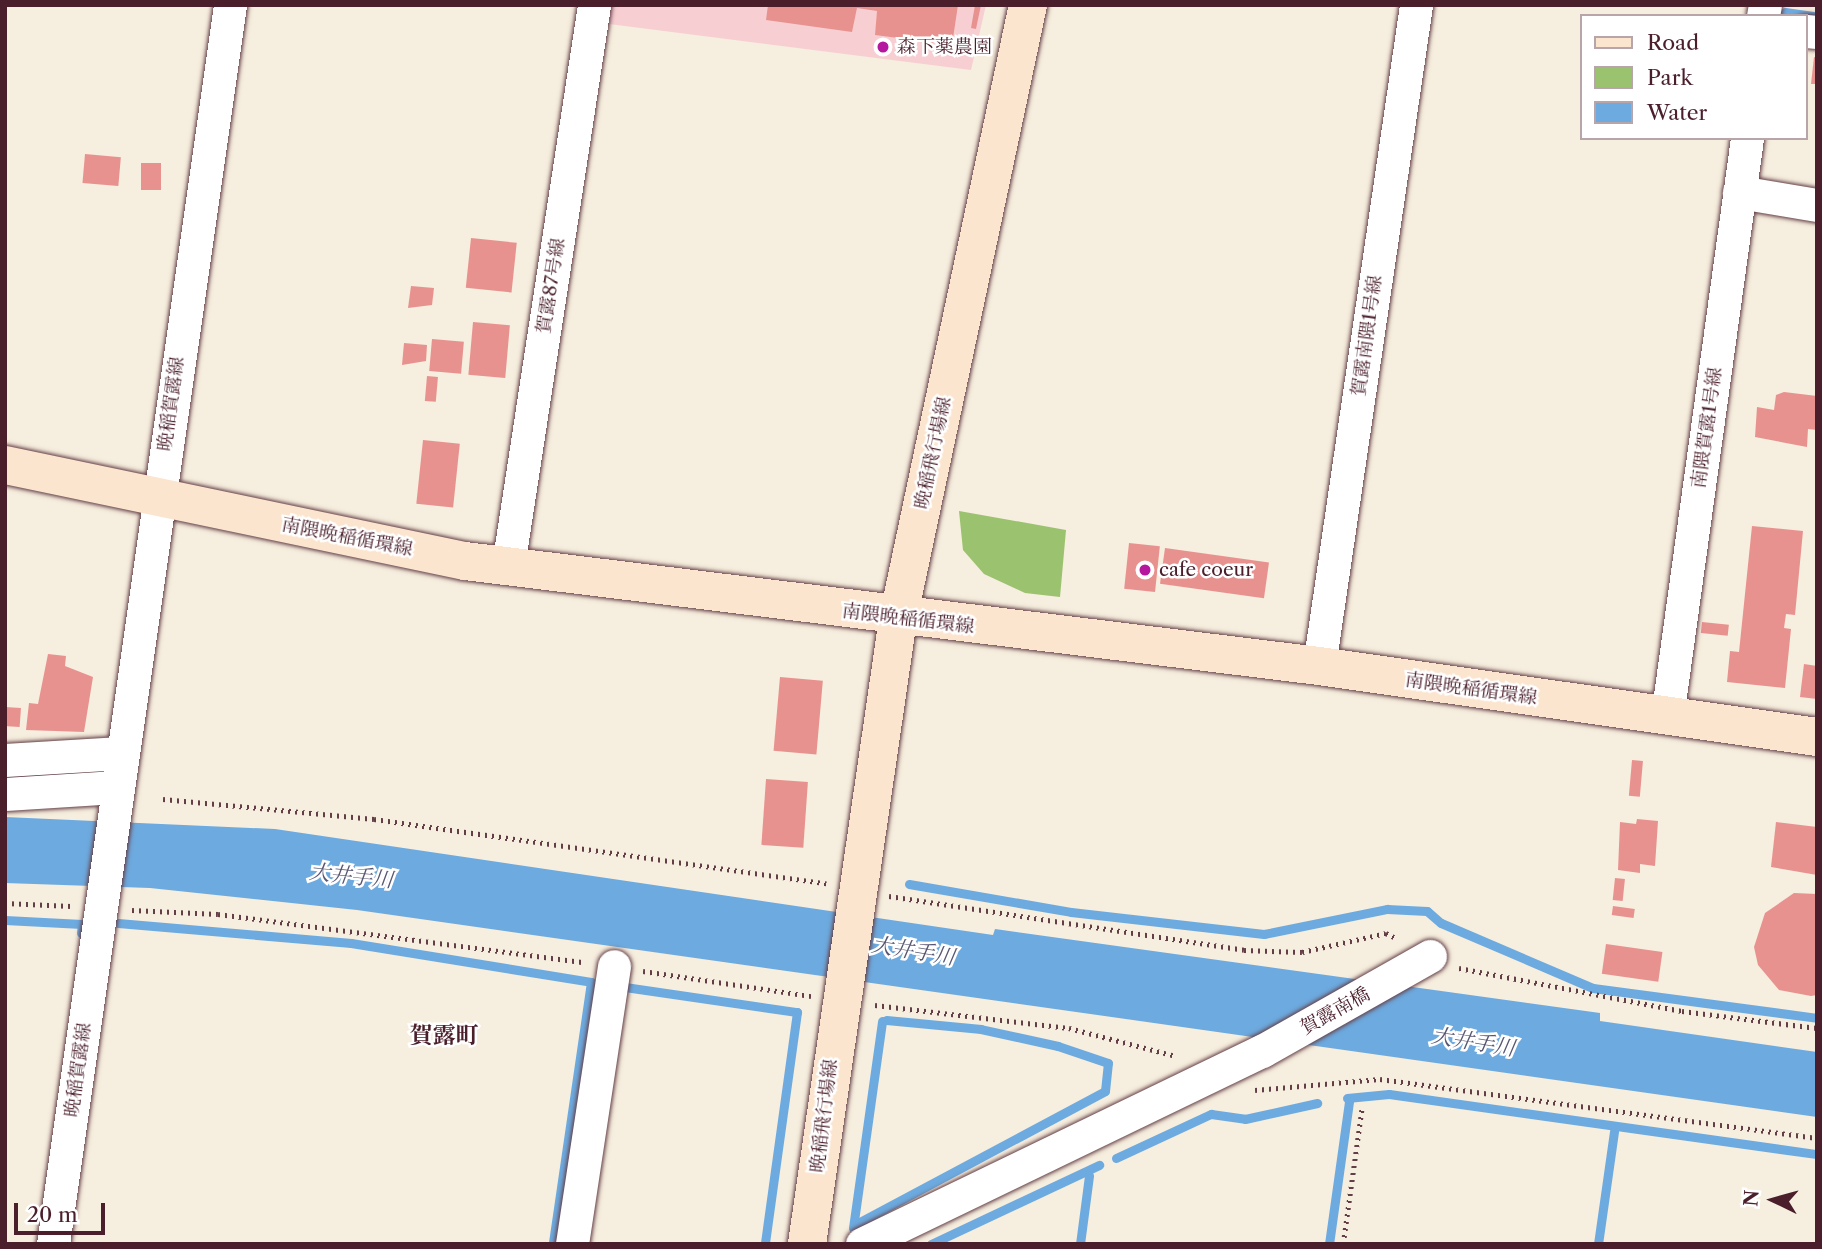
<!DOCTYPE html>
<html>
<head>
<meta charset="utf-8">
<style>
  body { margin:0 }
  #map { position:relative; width:1822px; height:1249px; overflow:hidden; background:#f6eede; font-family:"Libre Caslon Text","Noto Serif JP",serif }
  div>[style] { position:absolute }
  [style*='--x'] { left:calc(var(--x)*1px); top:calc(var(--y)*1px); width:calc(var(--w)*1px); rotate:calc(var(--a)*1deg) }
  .built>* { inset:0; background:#f7cfd2 }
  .green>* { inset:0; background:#9bc26e }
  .water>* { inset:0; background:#6daadf }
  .stream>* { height:9px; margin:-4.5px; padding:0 4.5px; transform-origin:4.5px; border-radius:4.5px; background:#6daadf }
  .building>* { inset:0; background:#e8928f; transform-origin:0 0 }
  .path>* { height:4.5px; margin-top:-2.25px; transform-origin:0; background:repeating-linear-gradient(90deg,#643e46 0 2px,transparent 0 7px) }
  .roads { filter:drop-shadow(0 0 2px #643e46) drop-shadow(0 0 2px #643e46) }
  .street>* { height:33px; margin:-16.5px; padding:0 16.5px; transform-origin:16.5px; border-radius:16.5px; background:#fff }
  .secondary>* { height:38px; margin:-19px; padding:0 19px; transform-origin:19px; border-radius:19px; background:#fbe5cf }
  .dots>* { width:19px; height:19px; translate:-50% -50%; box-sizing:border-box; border:4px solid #fff; border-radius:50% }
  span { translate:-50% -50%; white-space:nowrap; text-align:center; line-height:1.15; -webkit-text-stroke:5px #fff; paint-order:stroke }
  .poi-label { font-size:19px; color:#4a1f2b }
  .left { translate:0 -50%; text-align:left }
  .street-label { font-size:19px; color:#4a1f2b }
  .water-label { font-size:21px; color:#585773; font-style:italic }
  .quarter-label { font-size:23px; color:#4a1f2b; font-weight:700 }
  .frame { position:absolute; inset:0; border:7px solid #4a1f2b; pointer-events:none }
  .legend { position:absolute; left:1580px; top:14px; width:228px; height:126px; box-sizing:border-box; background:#fff; border:2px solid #b7a5aa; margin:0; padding:9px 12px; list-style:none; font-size:21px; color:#4a1f2b }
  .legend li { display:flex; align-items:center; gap:14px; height:35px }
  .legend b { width:35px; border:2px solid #b7a5aa }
  .north { position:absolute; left:1738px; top:1165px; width:70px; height:70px; -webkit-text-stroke:5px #fff; paint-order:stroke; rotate:275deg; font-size:19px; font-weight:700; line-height:28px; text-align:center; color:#4a1f2b }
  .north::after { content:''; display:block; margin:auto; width:24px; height:32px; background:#4a1f2b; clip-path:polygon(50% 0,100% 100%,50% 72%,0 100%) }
  .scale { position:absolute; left:14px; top:1203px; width:91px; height:32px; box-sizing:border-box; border:4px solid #4a1f2b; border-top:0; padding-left:9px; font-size:21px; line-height:24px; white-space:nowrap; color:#4a1f2b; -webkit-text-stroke:5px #fff; paint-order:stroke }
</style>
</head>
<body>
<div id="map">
  <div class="built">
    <i style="clip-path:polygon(611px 5px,986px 5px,971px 70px,609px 24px)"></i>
  </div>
  <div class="green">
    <i style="clip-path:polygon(959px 511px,1066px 530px,1060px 597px,1025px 593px,984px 574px,963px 550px)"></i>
  </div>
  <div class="water">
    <i style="clip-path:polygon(5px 817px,275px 829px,993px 935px,995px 929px,1600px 1013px,1600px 1021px,1817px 1052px,1817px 1117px,357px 910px,150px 888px,5px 883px)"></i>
  </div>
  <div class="stream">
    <i style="--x:1785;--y:12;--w:30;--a:8"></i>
    <i style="--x:909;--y:884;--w:164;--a:9.8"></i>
    <i style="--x:1071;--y:912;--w:194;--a:6.5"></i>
    <i style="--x:1264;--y:934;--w:126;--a:-11.5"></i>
    <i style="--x:1387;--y:909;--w:40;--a:2.9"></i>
    <i style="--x:1427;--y:911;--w:18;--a:41"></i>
    <i style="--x:1441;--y:923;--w:165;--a:23.2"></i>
    <i style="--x:1593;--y:988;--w:226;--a:7.6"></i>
    <i style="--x:5;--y:920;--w:77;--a:3"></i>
    <i style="--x:82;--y:924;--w:9;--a:96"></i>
    <i style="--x:118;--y:923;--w:234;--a:4.9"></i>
    <i style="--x:351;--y:943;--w:243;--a:9.2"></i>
    <i style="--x:591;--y:982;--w:265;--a:98.3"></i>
    <i style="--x:618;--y:986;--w:181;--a:8.3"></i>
    <i style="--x:797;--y:1012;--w:234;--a:97.9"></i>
    <i style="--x:1347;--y:1098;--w:42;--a:-5.4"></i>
    <i style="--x:1389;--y:1094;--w:432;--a:8"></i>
    <i style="--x:1116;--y:1158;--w:105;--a:-24.9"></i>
    <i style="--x:1211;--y:1114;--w:34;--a:8"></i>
    <i style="--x:1245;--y:1119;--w:74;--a:-12.5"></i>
    <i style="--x:856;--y:1224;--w:282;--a:-28.1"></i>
    <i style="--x:1105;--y:1091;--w:28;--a:-84"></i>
    <i style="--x:1108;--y:1063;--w:53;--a:-161.2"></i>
    <i style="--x:1058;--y:1046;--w:79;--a:-167.6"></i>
    <i style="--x:981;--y:1029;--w:95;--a:-174.6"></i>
    <i style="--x:853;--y:1228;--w:209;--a:-82"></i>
    <i style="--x:931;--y:1244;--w:186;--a:-25.2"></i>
    <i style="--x:1080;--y:1244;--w:69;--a:-82.5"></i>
    <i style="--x:1329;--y:1244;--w:144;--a:-82"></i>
    <i style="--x:1598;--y:1244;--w:114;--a:-81.9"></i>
  </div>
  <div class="building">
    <i style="clip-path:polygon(768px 5px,958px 5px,952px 45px,875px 35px,877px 11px,857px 8px,852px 32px,766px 20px)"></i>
    <i style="clip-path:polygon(975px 5px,981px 5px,976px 29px,971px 28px)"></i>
    <i style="clip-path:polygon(1814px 57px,1817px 58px,1817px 84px,1811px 84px)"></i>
    <i style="left:85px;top:154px;width:36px;height:29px;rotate:5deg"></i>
    <i style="left:141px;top:163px;width:20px;height:27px"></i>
    <i style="left:471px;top:238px;width:46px;height:50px;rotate:6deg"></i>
    <i style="clip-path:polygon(411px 286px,434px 288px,432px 305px,408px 308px)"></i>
    <i style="left:473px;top:322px;width:37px;height:53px;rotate:5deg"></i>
    <i style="left:432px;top:339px;width:32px;height:32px;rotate:5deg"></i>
    <i style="clip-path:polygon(404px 343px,427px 345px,426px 361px,402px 365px)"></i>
    <i style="left:427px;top:376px;width:11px;height:25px;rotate:5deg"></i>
    <i style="clip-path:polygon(1784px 392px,1817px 396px,1817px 430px,1808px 429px,1807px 447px,1755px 437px,1757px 407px,1774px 410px,1776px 395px)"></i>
    <i style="left:423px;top:440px;width:37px;height:64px;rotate:6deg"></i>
    <i style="clip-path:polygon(1752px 526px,1803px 531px,1795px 615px,1786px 614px,1784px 628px,1791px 629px,1785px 688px,1727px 682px,1730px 651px,1739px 652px)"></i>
    <i style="left:1129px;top:543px;width:31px;height:46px;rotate:6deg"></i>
    <i style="left:1165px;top:548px;width:105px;height:36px;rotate:8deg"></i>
    <i style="left:1702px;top:622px;width:27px;height:11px;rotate:6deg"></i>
    <i style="clip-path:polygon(48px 654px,66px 656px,65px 666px,93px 677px,84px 732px,26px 730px,29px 703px,38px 704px)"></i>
    <i style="clip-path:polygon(1804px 664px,1817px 666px,1817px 699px,1800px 697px)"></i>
    <i style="left:780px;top:677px;width:43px;height:74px;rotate:5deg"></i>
    <i style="left:5px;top:707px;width:16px;height:19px;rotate:4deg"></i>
    <i style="left:1632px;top:760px;width:11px;height:36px;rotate:5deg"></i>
    <i style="left:766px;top:779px;width:42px;height:66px;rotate:4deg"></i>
    <i style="clip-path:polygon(1637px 819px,1658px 821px,1655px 866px,1640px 864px,1640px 873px,1618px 870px,1620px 822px,1636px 824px)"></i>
    <i style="clip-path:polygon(1776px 822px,1817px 827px,1817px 875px,1771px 867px)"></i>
    <i style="left:1615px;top:878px;width:10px;height:22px;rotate:6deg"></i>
    <i style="clip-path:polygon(1794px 893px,1817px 894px,1817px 995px,1811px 996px,1779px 990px,1758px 965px,1754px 947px,1765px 913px)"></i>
    <i style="left:1613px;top:906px;width:22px;height:9px;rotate:8deg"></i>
    <i style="left:1606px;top:944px;width:57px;height:30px;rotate:8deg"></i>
  </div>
  <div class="path">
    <i style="--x:163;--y:799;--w:212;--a:5.4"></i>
    <i style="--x:374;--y:819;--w:457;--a:8.1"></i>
    <i style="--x:889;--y:896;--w:359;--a:8.6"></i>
    <i style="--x:1244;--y:950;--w:58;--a:2"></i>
    <i style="--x:1302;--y:952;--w:86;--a:-12.7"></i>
    <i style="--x:1386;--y:933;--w:13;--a:27"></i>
    <i style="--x:5;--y:903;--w:66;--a:2.6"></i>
    <i style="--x:132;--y:910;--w:86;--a:2.7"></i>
    <i style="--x:218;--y:914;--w:367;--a:7.5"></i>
    <i style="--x:1459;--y:968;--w:227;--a:10.9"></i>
    <i style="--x:1682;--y:1011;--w:136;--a:7.2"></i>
    <i style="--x:643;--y:971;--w:170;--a:8.5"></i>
    <i style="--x:875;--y:1005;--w:195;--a:6.8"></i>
    <i style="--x:1069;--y:1028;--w:111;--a:14.7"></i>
    <i style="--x:1255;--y:1090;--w:125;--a:-5"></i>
    <i style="--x:1380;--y:1079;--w:441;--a:7.7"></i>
    <i style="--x:1343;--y:1244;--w:138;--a:-82.1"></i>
  </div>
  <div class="roads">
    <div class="street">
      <i style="--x:1763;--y:16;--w:11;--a:-80"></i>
      <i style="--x:1806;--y:31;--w:11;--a:5"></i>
      <i style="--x:1739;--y:192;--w:79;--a:9.5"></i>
      <i style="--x:508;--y:566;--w:568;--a:-81.28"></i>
      <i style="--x:1319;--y:666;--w:668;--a:-81.65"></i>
      <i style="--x:1667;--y:717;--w:585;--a:-82.13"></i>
      <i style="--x:5;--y:760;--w:116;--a:-3.5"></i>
      <i style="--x:5;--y:794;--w:111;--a:-3.6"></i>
      <i style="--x:53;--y:1244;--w:1252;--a:-81.87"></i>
      <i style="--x:572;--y:1244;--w:281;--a:-81.4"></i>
      <i style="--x:862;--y:1244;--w:444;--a:-25.8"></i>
      <i style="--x:1262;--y:1051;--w:193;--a:-29.5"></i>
    </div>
    <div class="secondary">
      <i style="--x:5;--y:465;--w:470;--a:11.8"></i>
      <i style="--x:465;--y:561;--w:860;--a:7.01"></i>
      <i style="--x:1319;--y:666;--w:503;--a:8.11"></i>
      <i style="--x:807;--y:1244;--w:632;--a:-81.72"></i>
      <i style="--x:898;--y:619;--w:628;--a:-78.05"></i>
    </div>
  </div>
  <div class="dots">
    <i style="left:883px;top:47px;background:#b5179e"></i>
    <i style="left:1145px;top:570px;background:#b5179e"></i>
  </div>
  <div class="poi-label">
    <span class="left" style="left:897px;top:47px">森下薬農園</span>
    <span class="left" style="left:1159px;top:570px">cafe coeur</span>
  </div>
  <div class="street-label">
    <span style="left:551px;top:286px;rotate:-81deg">賀露87号線</span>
    <span style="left:1367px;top:336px;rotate:-82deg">賀露南隈1号線</span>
    <span style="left:171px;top:404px;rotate:-82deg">晩稲賀露線</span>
    <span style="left:1707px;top:428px;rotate:-82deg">南隈賀露1号線</span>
    <span style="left:933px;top:453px;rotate:-78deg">晩稲飛行場線</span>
    <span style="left:347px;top:537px;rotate:11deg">南隈晩稲循環線</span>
    <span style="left:908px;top:619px;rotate:7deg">南隈晩稲循環線</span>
    <span style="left:1471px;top:689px;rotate:8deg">南隈晩稲循環線</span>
    <span style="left:1335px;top:1011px;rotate:-29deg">賀露南橋</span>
    <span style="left:78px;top:1070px;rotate:-82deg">晩稲賀露線</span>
    <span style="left:824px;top:1116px;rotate:-83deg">晩稲飛行場線</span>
  </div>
  <div class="water-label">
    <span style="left:351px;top:876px;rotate:6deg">大井手川</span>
    <span style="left:913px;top:951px;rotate:9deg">大井手川</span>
    <span style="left:1473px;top:1042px;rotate:9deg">大井手川</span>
  </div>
  <div class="quarter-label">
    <span style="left:444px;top:1035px">賀露町</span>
  </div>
  <div class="frame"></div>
  <ul class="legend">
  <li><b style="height:9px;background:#fbe5cf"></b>Road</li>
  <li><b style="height:19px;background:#9bc26e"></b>Park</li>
  <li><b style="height:19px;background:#6daadf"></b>Water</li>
  </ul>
  <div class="north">N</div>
  <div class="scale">20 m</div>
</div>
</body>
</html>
